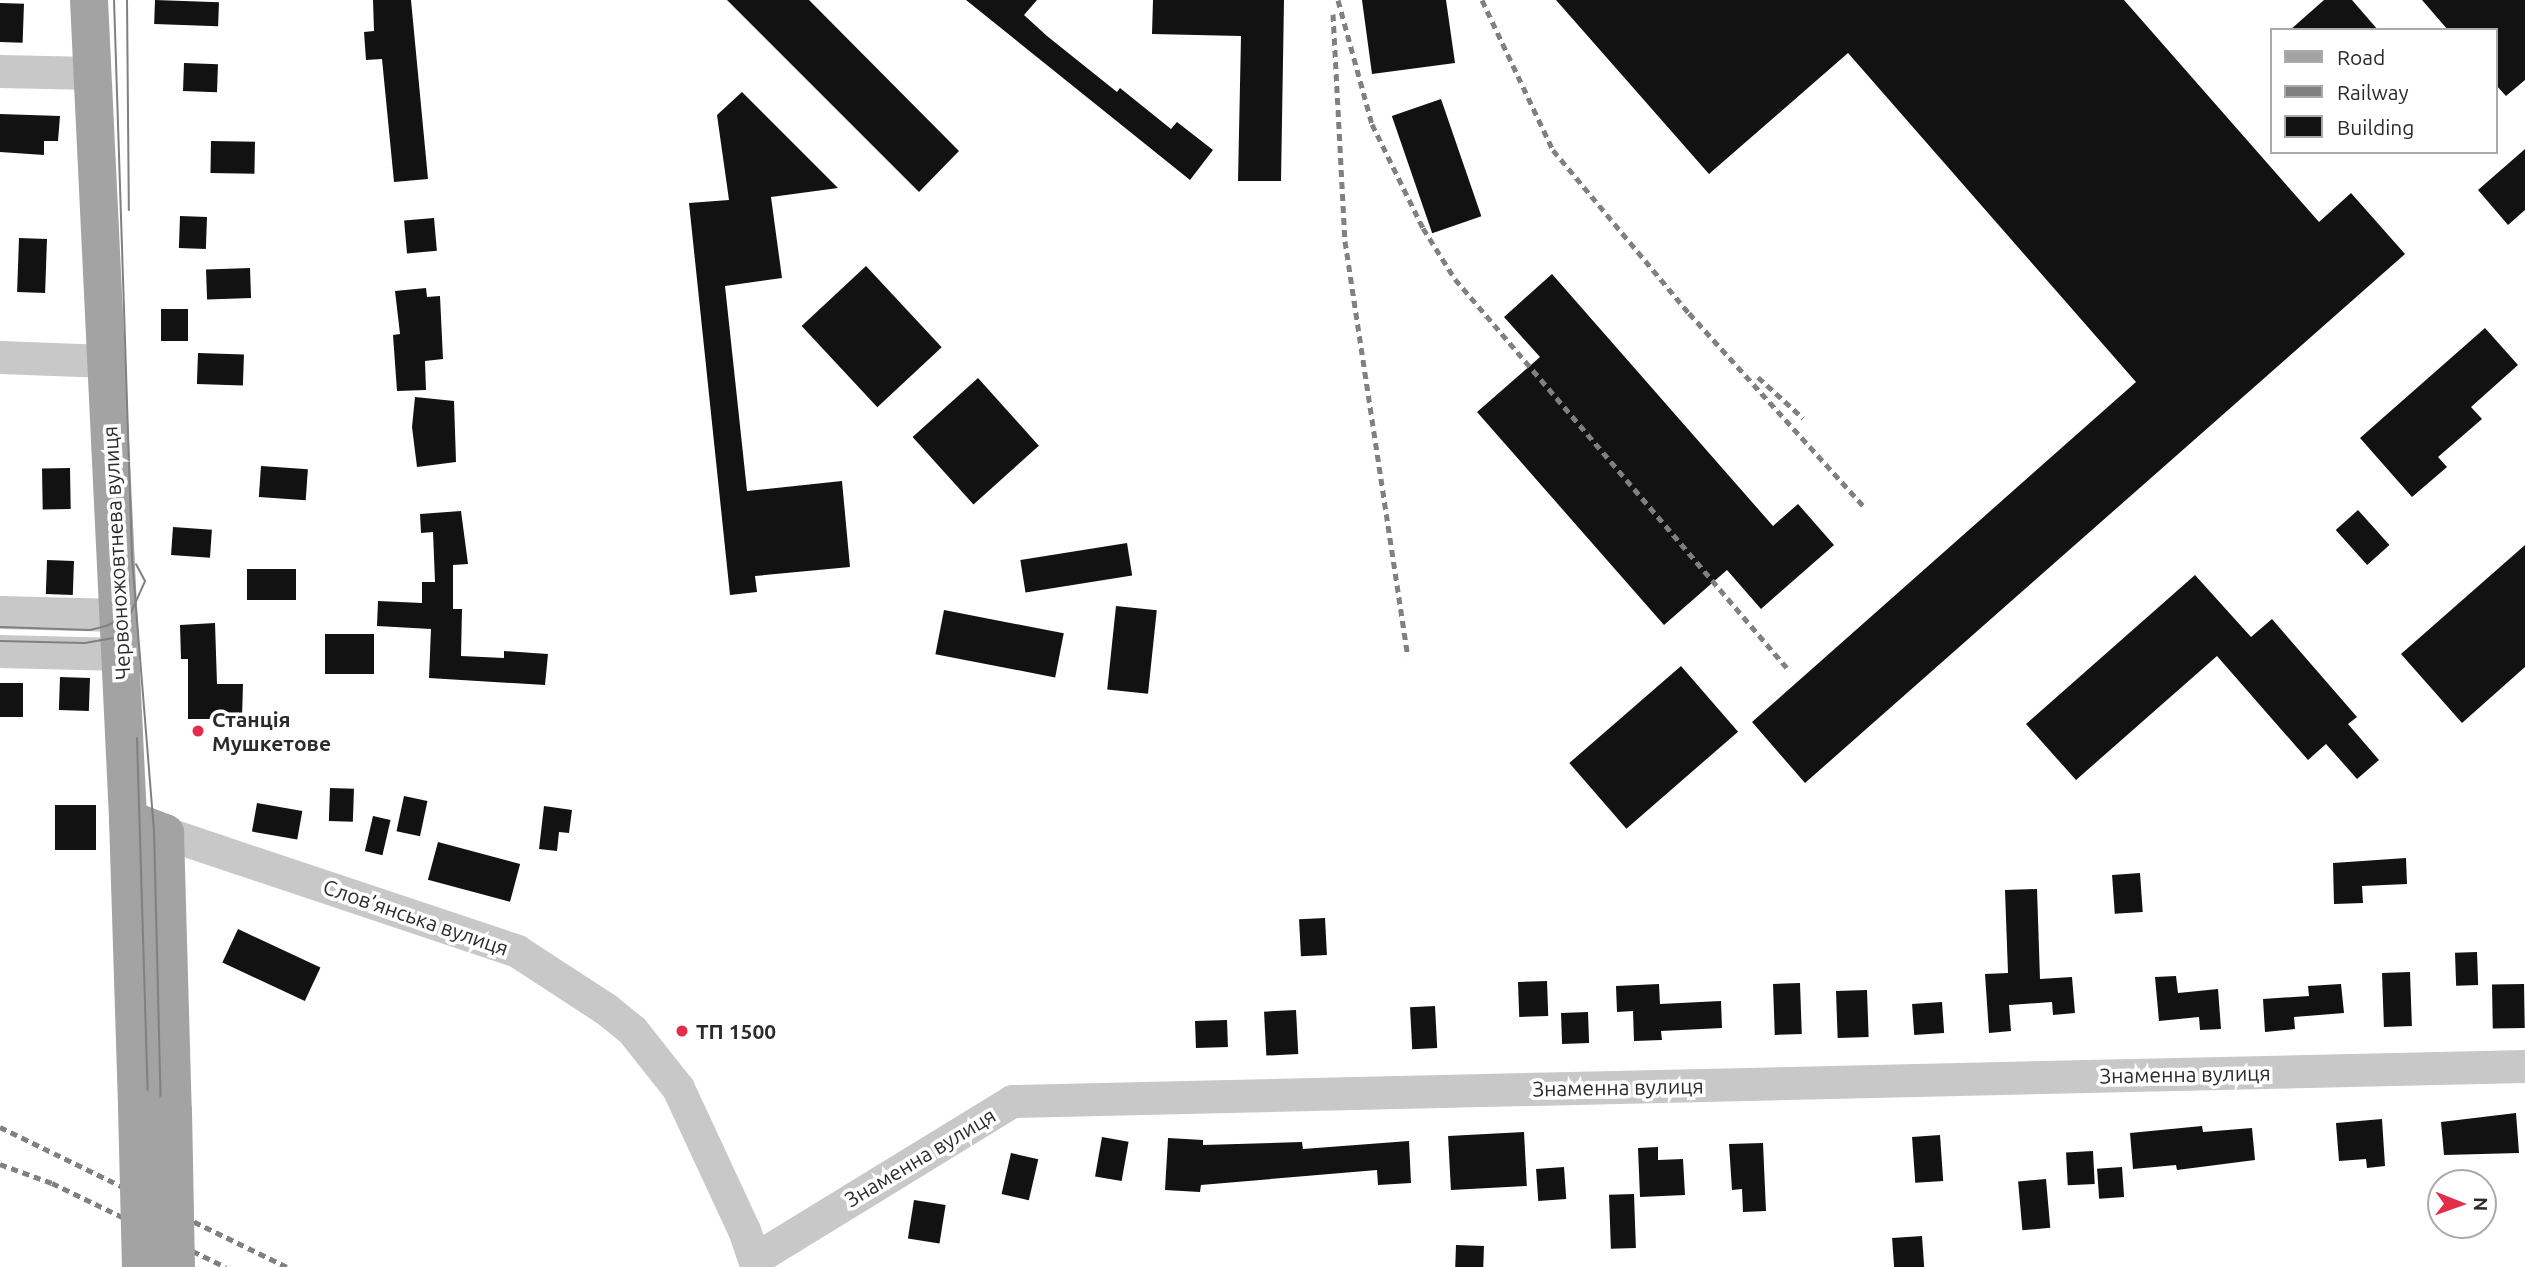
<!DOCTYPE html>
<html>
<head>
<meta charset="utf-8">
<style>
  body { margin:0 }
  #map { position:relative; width:2525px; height:1267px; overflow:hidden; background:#fff; font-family:Ubuntu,sans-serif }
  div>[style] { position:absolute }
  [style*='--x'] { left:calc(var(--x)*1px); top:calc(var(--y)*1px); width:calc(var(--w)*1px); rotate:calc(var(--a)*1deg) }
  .building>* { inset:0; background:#121212; transform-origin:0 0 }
  .minor>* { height:33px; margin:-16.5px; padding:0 16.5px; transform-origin:16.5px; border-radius:16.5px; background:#c8c8c8 }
  .major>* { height:38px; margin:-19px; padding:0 19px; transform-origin:19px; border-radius:19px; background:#a3a3a3 }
  .tram>* { height:2px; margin:-1px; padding:0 1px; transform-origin:1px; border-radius:1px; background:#808080 }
  .rail>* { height:5px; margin-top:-2.5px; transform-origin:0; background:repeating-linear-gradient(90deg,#808080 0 7px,transparent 0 12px) }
  .major-bridge>* { height:38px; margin:-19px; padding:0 19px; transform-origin:19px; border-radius:19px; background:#a3a3a3 }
  .dots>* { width:19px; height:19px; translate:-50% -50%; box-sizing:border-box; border:4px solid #fff; border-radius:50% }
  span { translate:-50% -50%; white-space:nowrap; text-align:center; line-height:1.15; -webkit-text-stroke:7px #fff; paint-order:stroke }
  .street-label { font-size:21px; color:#2b2b2b }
  .poi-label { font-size:21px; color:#2b2b2b; font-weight:700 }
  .left { translate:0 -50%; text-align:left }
  .legend { position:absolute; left:2270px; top:28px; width:228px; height:126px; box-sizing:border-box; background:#fff; border:2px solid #aaa; margin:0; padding:9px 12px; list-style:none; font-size:21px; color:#2b2b2b }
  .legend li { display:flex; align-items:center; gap:14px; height:35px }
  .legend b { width:35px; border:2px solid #aaa }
  .north { position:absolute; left:2427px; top:1169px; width:70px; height:70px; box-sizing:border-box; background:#fff; border:2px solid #aaa; border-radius:50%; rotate:91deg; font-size:19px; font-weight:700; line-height:28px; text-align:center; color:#2b2b2b }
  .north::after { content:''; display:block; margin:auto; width:24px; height:32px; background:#e22e4b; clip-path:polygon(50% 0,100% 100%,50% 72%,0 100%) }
</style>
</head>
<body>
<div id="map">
  <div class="building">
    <i style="left:155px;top:0;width:64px;height:24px;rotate:2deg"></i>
    <i style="clip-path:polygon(373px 0,411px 0,428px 179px,394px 182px,382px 59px,366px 60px,364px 32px,374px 31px)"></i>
    <i style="clip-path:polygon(727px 0,809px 0,959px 151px,919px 192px)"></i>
    <i style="clip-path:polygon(966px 0,1037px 0,1024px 15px,1047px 36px,1117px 92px,1120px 88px,1171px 129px,1177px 122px,1213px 150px,1190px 180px)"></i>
    <i style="clip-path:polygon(1153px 0,1284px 0,1281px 181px,1238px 181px,1241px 36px,1152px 34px)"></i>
    <i style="clip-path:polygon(1362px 0,1446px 0,1455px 63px,1372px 74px)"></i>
    <i style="clip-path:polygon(1556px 0,2124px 0,2319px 222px,2351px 193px,2405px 254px,1805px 783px,1752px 722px,2136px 382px,1848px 53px,1709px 174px)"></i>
    <i style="clip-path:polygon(2324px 0,2352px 0,2378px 30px,2290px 30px)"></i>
    <i style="clip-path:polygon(2422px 0,2525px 0,2525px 80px,2506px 96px,2495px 84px,2495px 30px,2448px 30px)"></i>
    <i style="left:0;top:3px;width:24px;height:39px;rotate:2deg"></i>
    <i style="left:184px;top:63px;width:34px;height:28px;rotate:2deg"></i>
    <i style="clip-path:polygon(742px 92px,838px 188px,771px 197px,782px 278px,725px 286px,747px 491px,842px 481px,850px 567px,755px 576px,757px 592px,730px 595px,689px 203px,729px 200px,717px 115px)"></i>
    <i style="left:1441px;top:99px;width:124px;height:52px;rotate:71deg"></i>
    <i style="clip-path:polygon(0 114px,60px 116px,58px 141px,44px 141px,44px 155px,0 152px)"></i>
    <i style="left:211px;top:141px;width:44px;height:32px;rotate:1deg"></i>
    <i style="clip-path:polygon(2525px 149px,2525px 210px,2508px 225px,2478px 190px)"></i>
    <i style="left:180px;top:216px;width:27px;height:32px;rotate:2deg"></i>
    <i style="left:434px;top:218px;width:33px;height:30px;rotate:85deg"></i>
    <i style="left:19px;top:238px;width:28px;height:54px;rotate:2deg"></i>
    <i style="left:866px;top:266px;width:111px;height:88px;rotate:47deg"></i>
    <i style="left:250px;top:268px;width:30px;height:44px;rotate:88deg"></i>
    <i style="clip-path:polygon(1552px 274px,1773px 526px,1798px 504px,1834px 545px,1761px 609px,1727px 570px,1664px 625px,1477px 412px,1540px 357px,1504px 317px)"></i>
    <i style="clip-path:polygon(426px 288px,427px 297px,440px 296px,443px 359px,425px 361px,426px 390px,397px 391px,393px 335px,400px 334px,395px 291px)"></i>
    <i style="left:161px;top:309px;width:27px;height:32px"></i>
    <i style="clip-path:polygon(2485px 328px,2518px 365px,2471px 407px,2482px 419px,2438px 457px,2447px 467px,2412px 497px,2360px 438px)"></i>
    <i style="left:198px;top:353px;width:46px;height:31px;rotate:2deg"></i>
    <i style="left:978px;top:378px;width:91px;height:88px;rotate:48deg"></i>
    <i style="clip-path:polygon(415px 397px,454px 401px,456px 462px,417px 467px,412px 427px)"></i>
    <i style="left:261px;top:466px;width:47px;height:31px;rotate:4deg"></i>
    <i style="left:70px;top:468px;width:41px;height:28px;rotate:89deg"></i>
    <i style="left:2358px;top:510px;width:47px;height:30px;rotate:48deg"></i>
    <i style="clip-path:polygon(461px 511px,468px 564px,453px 565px,453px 609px,462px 609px,461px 656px,504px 658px,504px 651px,548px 654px,545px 685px,429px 678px,431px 629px,377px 626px,378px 601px,422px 603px,422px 582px,435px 582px,433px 532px,421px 533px,420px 514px)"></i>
    <i style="left:173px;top:527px;width:39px;height:28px;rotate:4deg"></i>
    <i style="left:1127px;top:543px;width:33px;height:108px;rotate:81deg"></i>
    <i style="clip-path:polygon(2525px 545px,2525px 667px,2462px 723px,2401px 654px)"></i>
    <i style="left:47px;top:560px;width:27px;height:34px;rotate:2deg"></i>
    <i style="left:247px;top:569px;width:49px;height:31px"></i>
    <i style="clip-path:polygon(2195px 575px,2251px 637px,2272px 619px,2357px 717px,2348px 724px,2379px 760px,2357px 779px,2326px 744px,2308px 760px,2217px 656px,2076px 780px,2026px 724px)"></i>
    <i style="left:1116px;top:606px;width:41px;height:84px;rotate:6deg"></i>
    <i style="left:944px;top:610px;width:122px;height:45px;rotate:11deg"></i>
    <i style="clip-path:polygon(215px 623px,217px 684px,243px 684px,242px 719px,188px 719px,188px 659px,181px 659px,180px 625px)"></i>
    <i style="left:325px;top:634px;width:49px;height:40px"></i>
    <i style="left:1681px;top:666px;width:87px;height:148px;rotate:49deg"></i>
    <i style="left:60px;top:677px;width:30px;height:33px;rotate:2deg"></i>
    <i style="left:0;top:683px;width:23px;height:34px"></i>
    <i style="left:330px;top:788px;width:24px;height:33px;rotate:2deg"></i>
    <i style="left:404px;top:796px;width:24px;height:36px;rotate:12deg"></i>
    <i style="left:257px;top:803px;width:46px;height:29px;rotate:10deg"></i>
    <i style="left:55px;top:805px;width:41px;height:45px"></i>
    <i style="clip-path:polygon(544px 806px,572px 810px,569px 833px,559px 832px,557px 851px,539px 849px)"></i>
    <i style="left:373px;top:816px;width:18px;height:36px;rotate:13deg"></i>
    <i style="left:438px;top:842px;width:85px;height:39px;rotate:15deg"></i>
    <i style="clip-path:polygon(2406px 858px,2407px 884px,2362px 886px,2363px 903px,2334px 904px,2333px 863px)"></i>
    <i style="left:2140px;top:873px;width:39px;height:28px;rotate:86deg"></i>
    <i style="clip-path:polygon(2037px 889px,2040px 979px,2072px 977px,2075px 1013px,2053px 1015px,2052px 1002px,2009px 1005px,2011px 1031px,1989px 1033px,1985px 974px,2008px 973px,2005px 890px)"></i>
    <i style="left:1325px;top:918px;width:37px;height:26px;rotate:87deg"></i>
    <i style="left:238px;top:929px;width:91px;height:37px;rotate:25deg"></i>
    <i style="left:2477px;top:952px;width:33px;height:22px;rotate:88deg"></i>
    <i style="left:2410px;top:972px;width:54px;height:28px;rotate:88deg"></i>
    <i style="clip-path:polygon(2176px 976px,2178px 993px,2218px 989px,2221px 1029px,2200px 1030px,2199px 1017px,2159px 1021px,2155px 977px)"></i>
    <i style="left:1547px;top:981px;width:35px;height:29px;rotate:88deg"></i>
    <i style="left:1800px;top:983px;width:51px;height:27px;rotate:88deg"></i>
    <i style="clip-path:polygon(1659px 984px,1660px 1004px,1721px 1001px,1722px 1028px,1661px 1031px,1662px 1040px,1634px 1041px,1633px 1011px,1617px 1012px,1616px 986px)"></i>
    <i style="clip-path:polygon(2341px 984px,2344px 1013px,2294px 1017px,2295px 1029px,2265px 1032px,2263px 999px,2309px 996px,2308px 986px)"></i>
    <i style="left:2524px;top:984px;width:44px;height:32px;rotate:89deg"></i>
    <i style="left:1867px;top:990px;width:47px;height:31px;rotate:88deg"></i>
    <i style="left:1942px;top:1002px;width:31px;height:30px;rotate:86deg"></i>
    <i style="left:1435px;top:1006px;width:42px;height:25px;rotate:87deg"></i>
    <i style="left:1296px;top:1010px;width:44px;height:32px;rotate:87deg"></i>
    <i style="left:1588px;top:1012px;width:31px;height:27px;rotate:88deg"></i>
    <i style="left:1227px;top:1020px;width:27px;height:32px;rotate:88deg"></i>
    <i style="clip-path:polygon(2516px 1113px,2519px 1153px,2444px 1155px,2441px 1122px)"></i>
    <i style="clip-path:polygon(2382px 1119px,2385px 1166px,2367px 1168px,2366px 1159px,2339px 1161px,2336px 1123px)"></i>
    <i style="clip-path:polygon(2202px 1126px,2203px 1132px,2252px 1128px,2255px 1160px,2177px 1170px,2176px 1165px,2133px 1169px,2130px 1133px)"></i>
    <i style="left:1524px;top:1132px;width:54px;height:76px;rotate:87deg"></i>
    <i style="left:1940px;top:1135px;width:46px;height:28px;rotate:86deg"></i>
    <i style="left:1102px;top:1137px;width:27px;height:40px;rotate:10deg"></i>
    <i style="clip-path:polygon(1168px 1138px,1203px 1140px,1203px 1145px,1302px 1142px,1303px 1149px,1409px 1141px,1411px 1183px,1378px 1185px,1377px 1170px,1201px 1185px,1200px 1192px,1165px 1190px)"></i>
    <i style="clip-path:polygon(1763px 1143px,1766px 1211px,1743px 1212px,1742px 1189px,1732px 1190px,1729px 1144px)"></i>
    <i style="clip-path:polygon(1658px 1147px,1658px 1160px,1683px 1159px,1685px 1195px,1640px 1197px,1638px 1148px)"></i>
    <i style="left:2093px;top:1151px;width:33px;height:27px;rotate:87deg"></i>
    <i style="left:1011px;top:1153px;width:28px;height:42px;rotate:13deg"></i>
    <i style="left:1564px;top:1167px;width:32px;height:28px;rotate:86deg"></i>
    <i style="left:2122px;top:1167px;width:30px;height:25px;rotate:86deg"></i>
    <i style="left:2046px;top:1179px;width:49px;height:28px;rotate:85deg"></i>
    <i style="left:1634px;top:1194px;width:54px;height:25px;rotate:88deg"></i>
    <i style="left:914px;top:1200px;width:32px;height:39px;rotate:9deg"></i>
    <i style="left:1922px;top:1236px;width:31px;height:30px;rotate:86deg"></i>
    <i style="left:1456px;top:1245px;width:28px;height:22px;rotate:2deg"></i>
  </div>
  <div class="minor">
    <i style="--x:0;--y:71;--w:93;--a:1.2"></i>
    <i style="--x:0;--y:357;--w:106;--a:2.2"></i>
    <i style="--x:0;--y:612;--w:119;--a:1.4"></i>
    <i style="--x:0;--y:651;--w:120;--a:1.4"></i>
    <i style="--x:165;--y:833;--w:371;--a:18.5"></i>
    <i style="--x:517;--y:951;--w:106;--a:33.1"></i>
    <i style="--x:606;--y:1009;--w:33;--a:39"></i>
    <i style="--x:632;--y:1030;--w:74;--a:51.6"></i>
    <i style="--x:678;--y:1088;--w:157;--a:65.1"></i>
    <i style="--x:744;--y:1230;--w:39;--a:71"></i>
    <i style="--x:756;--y:1258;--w:300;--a:-31.5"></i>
    <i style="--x:1012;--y:1101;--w:1513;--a:-1.33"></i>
  </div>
  <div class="major">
    <i style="--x:89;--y:0;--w:820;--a:87.27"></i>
    <i style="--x:128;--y:819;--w:287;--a:88.2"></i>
    <i style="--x:128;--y:819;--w:40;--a:21"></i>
    <i style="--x:165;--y:833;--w:278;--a:88.4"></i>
  </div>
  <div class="tram">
    <i style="--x:114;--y:0;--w:558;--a:88.15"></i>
    <i style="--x:132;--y:558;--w:272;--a:85.4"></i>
    <i style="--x:154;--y:829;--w:438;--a:88.6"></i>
    <i style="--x:127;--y:0;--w:210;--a:89.5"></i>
    <i style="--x:0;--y:627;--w:90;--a:1.9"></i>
    <i style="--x:90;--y:630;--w:16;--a:-14"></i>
    <i style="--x:106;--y:626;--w:14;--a:-25"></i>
    <i style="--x:119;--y:620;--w:42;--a:-76.3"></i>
    <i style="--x:0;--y:641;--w:85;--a:1.3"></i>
    <i style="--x:85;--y:643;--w:36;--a:-10"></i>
    <i style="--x:120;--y:637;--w:61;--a:-65.9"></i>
    <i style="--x:145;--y:581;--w:19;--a:-118"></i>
    <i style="--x:137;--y:738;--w:529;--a:88.27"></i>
  </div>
  <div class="rail">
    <i style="--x:1338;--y:0;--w:129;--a:74.7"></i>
    <i style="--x:1372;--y:124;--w:116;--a:63.9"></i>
    <i style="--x:1423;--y:228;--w:60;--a:57.9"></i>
    <i style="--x:1455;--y:279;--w:511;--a:49.52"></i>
    <i style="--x:1482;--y:0;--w:166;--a:64.7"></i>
    <i style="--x:1553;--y:150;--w:212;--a:50.2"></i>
    <i style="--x:1689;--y:313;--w:261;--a:47.9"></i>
    <i style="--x:1333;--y:14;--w:227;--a:87"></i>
    <i style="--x:1345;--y:241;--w:420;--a:81.4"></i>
    <i style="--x:1758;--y:377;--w:61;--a:42.3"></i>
    <i style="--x:0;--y:1127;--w:319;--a:26"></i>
    <i style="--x:0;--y:1164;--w:55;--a:20.1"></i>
    <i style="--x:52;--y:1183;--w:193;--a:25.8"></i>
  </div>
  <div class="major-bridge">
    <i style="--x:137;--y:1106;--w:161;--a:88.6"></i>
    <i style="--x:173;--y:1111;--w:156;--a:88.9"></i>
  </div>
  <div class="dots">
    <i style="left:198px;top:731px;background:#e22e4b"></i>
    <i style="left:682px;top:1031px;background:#e22e4b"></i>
  </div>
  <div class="street-label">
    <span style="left:116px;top:553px;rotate:-93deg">Червоножовтнева вулиця</span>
    <span style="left:416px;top:917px;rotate:19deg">Слов’янська вулиця</span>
    <span style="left:2185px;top:1074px;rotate:-1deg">Знаменна вулиця</span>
    <span style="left:1618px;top:1087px;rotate:-1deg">Знаменна вулиця</span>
    <span style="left:920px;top:1157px;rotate:-31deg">Знаменна вулиця</span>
  </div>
  <div class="poi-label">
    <span class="left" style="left:212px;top:731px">Станція<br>Мушкетове</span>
    <span class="left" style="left:696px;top:1031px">ТП 1500</span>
  </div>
  <ul class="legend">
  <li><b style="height:9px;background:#a3a3a3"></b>Road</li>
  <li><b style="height:9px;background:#808080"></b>Railway</li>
  <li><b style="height:19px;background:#121212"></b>Building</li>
  </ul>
  <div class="north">N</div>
</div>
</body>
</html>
